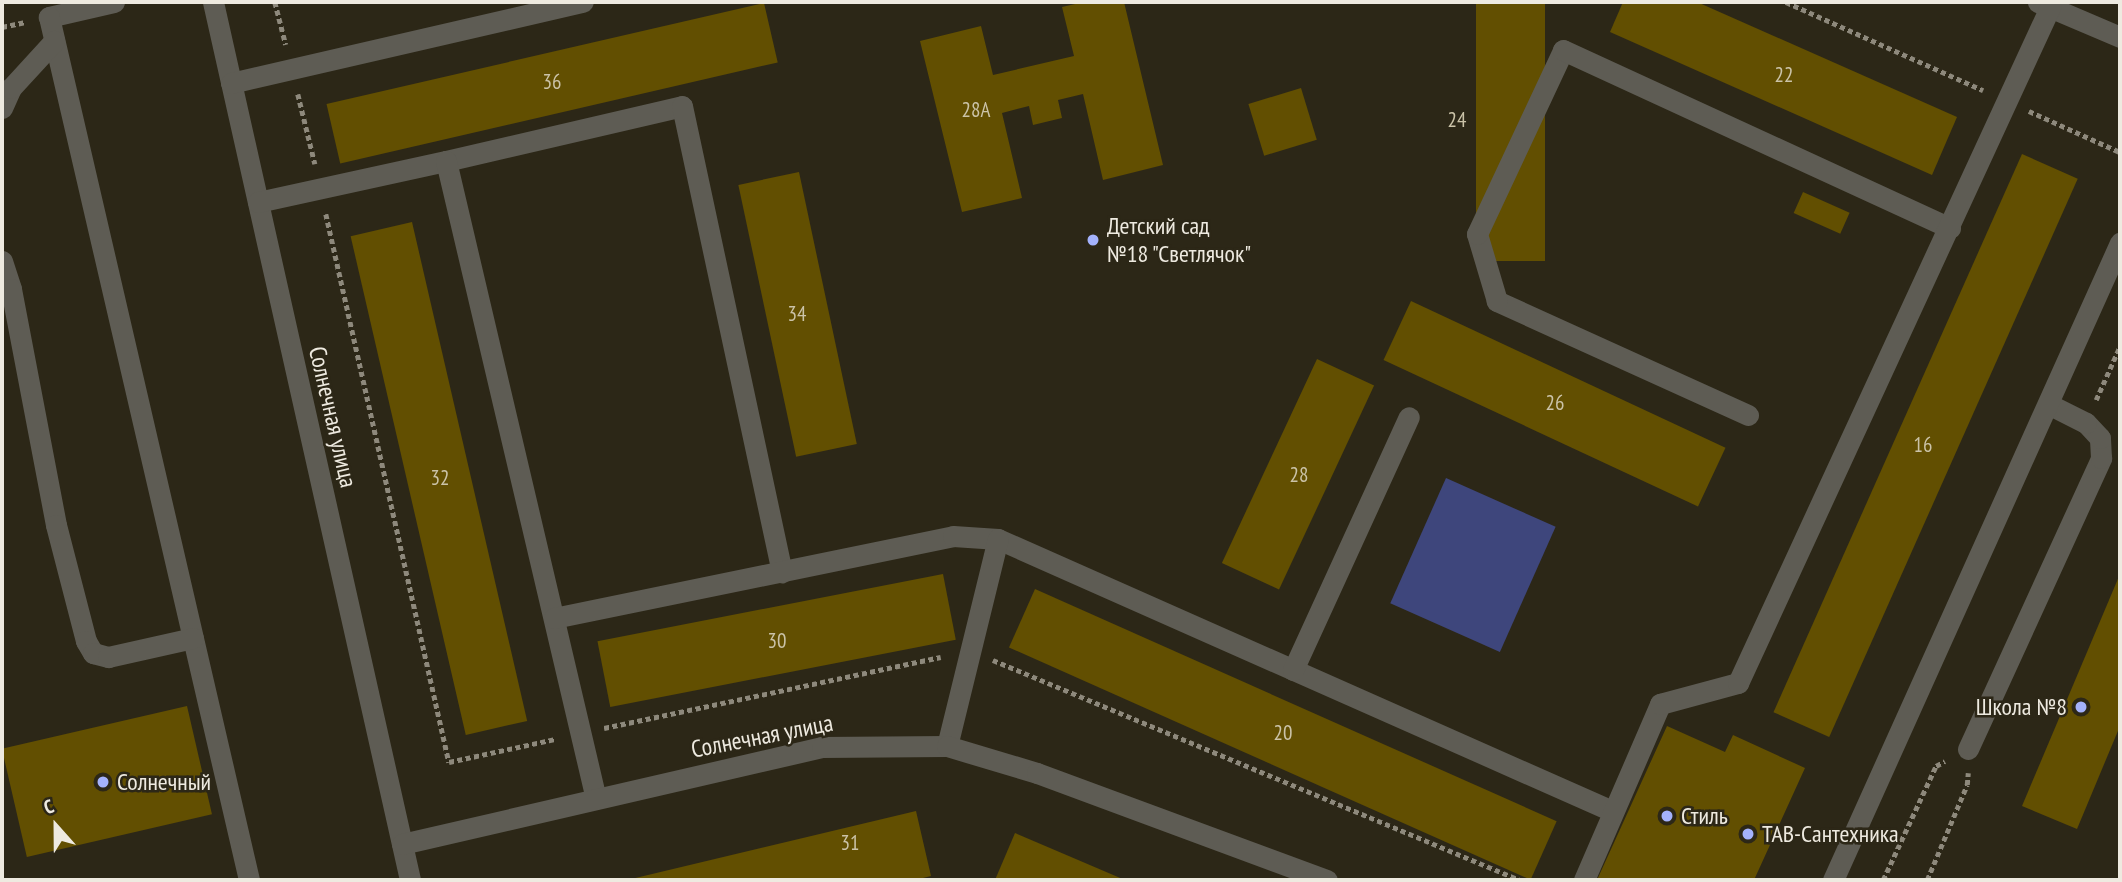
<!DOCTYPE html>
<html>
<head>
<meta charset="utf-8">
<style>
  body { margin:0 }
  #map { position:relative; width:2122px; height:882px; overflow:hidden; background:#2c2717; font-family:"PT Sans Narrow",sans-serif }
  div>[style] { position:absolute }
  [style*='--x'] { left:calc(var(--x)*1px); top:calc(var(--y)*1px); width:calc(var(--w)*1px); rotate:calc(var(--a)*1deg) }
  .green>* { inset:0; background:#3e467c; transform-origin:0 0 }
  .building>* { inset:0; background:#624f01; transform-origin:0 0 }
  .path>* { height:4.5px; margin-top:-2.25px; transform-origin:0; background:repeating-linear-gradient(90deg,#8e897c 0 5px,transparent 0 8.5px) }
  .minor>* { height:21px; margin:-10.5px; padding:0 10.5px; transform-origin:10.5px; border-radius:10.5px; background:#5e5c54 }
  .dots>* { width:19px; height:19px; translate:-50% -50%; box-sizing:border-box; border:4px solid #2c2717; border-radius:50% }
  span { translate:-50% -50%; white-space:nowrap; text-align:center; line-height:1.15; -webkit-text-stroke:5px #2c2717; paint-order:stroke }
  .number-label { font-size:21px; color:#cbc3a8 }
  .number-label span { -webkit-text-stroke-width:0 }
  .poi-label { font-size:24px; color:#eeeae0 }
  .left { translate:0 -50%; text-align:left }
  .right { translate:-100% -50%; text-align:right }
  .street-label { font-size:24px; color:#eeeae0 }
  .frame { position:absolute; inset:0; border:4px solid #eeeae0; pointer-events:none }
  .north { position:absolute; left:21px; top:791px; width:70px; height:70px; -webkit-text-stroke:5px #2c2717; paint-order:stroke; rotate:339deg; font-size:19px; font-weight:700; line-height:28px; text-align:center; color:#eeeae0 }
  .north::after { content:''; display:block; margin:auto; width:24px; height:32px; background:#eeeae0; clip-path:polygon(50% 0,100% 100%,50% 72%,0 100%) }
</style>
</head>
<body>
<div id="map">
  <div class="green">
    <i style="left:1446px;top:478px;width:120px;height:137px;rotate:24deg"></i>
  </div>
  <div class="building">
    <i style="clip-path:polygon(1084px 2px,1124px 2px,1163px 165px,1103px 180px,1083px 94px,1058px 100px,1062px 118px,1033px 125px,1029px 106px,1002px 113px,1022px 198px,962px 212px,920px 41px,981px 26px,993px 75px,1074px 56px,1062px 7px)"></i>
    <i style="left:1476px;top:2px;width:69px;height:259px"></i>
    <i style="clip-path:polygon(1623px 2px,1697px 2px,1957px 117px,1932px 175px,1610px 32px)"></i>
    <i style="left:764px;top:3px;width:61px;height:449px;rotate:77deg"></i>
    <i style="left:1301px;top:88px;width:54px;height:55px;rotate:73deg"></i>
    <i style="left:2022px;top:154px;width:61px;height:611px;rotate:24deg"></i>
    <i style="left:799px;top:172px;width:278px;height:62px;rotate:78deg"></i>
    <i style="left:1803px;top:192px;width:51px;height:23px;rotate:24deg"></i>
    <i style="left:412px;top:222px;width:512px;height:63px;rotate:77deg"></i>
    <i style="left:1411px;top:301px;width:347px;height:65px;rotate:25deg"></i>
    <i style="left:1317px;top:359px;width:63px;height:225px;rotate:25deg"></i>
    <i style="left:943px;top:574px;width:67px;height:352px;rotate:79deg"></i>
    <i style="clip-path:polygon(2120px 574px,2120px 726px,2077px 829px,2022px 806px)"></i>
    <i style="left:1035px;top:589px;width:571px;height:64px;rotate:24deg"></i>
    <i style="left:187px;top:706px;width:111px;height:190px;rotate:77deg"></i>
    <i style="clip-path:polygon(1667px 726px,1725px 752px,1733px 735px,1805px 768px,1754px 880px,1597px 880px)"></i>
    <i style="clip-path:polygon(916px 811px,931px 876px,915px 880px,627px 880px)"></i>
    <i style="clip-path:polygon(1015px 833px,1125px 880px,995px 880px)"></i>
  </div>
  <div class="path">
    <i style="--x:275;--y:2;--w:44;--a:75.7"></i>
    <i style="--x:1786;--y:2;--w:216;--a:24.1"></i>
    <i style="--x:2;--y:27;--w:24;--a:-12"></i>
    <i style="--x:298;--y:94;--w:72;--a:76.3"></i>
    <i style="--x:2029;--y:111;--w:100;--a:24.3"></i>
    <i style="--x:326;--y:214;--w:562;--a:77.35"></i>
    <i style="--x:449;--y:762;--w:108;--a:-12.2"></i>
    <i style="--x:2096;--y:400;--w:59;--a:-66"></i>
    <i style="--x:993;--y:660;--w:571;--a:22.66"></i>
    <i style="--x:604;--y:728;--w:344;--a:-11.9"></i>
    <i style="--x:1883;--y:880;--w:126;--a:-65.1"></i>
    <i style="--x:1936;--y:766;--w:10;--a:-29"></i>
    <i style="--x:1927;--y:880;--w:103;--a:-67.2"></i>
    <i style="--x:1967;--y:785;--w:12;--a:-85"></i>
  </div>
  <div class="minor">
    <i style="--x:114;--y:2;--w:67;--a:167"></i>
    <i style="--x:49;--y:17;--w:886;--a:76.95"></i>
    <i style="--x:213;--y:2;--w:900;--a:77.35"></i>
    <i style="--x:2038;--y:2;--w:89;--a:23.1"></i>
    <i style="--x:231;--y:83;--w:361;--a:-13"></i>
    <i style="--x:2;--y:108;--w:22;--a:-66"></i>
    <i style="--x:11;--y:88;--w:64;--a:-47.5"></i>
    <i style="--x:446;--y:161;--w:242;--a:-13.1"></i>
    <i style="--x:682;--y:106;--w:477;--a:77.9"></i>
    <i style="--x:258;--y:202;--w:192;--a:-12.3"></i>
    <i style="--x:446;--y:161;--w:655;--a:76.77"></i>
    <i style="--x:2;--y:261;--w:29;--a:72"></i>
    <i style="--x:11;--y:289;--w:240;--a:79.2"></i>
    <i style="--x:56;--y:525;--w:120;--a:75.5"></i>
    <i style="--x:86;--y:641;--w:14;--a:60"></i>
    <i style="--x:93;--y:653;--w:16;--a:15"></i>
    <i style="--x:108;--y:657;--w:87;--a:-12.6"></i>
    <i style="--x:1748;--y:415;--w:276;--a:-155.6"></i>
    <i style="--x:1497;--y:301;--w:70;--a:-106.6"></i>
    <i style="--x:1477;--y:234;--w:203;--a:-64.9"></i>
    <i style="--x:1563;--y:50;--w:426;--a:24.7"></i>
    <i style="--x:554;--y:618;--w:407;--a:-11.6"></i>
    <i style="--x:953;--y:536;--w:45;--a:3.8"></i>
    <i style="--x:998;--y:539;--w:672;--a:23.89"></i>
    <i style="--x:1293;--y:670;--w:278;--a:-65.4"></i>
    <i style="--x:947;--y:746;--w:213;--a:-76.2"></i>
    <i style="--x:1968;--y:749;--w:320;--a:-65.4"></i>
    <i style="--x:2101;--y:458;--w:20;--a:-93"></i>
    <i style="--x:2100;--y:438;--w:21;--a:-133"></i>
    <i style="--x:2086;--y:423;--w:42;--a:-153.4"></i>
    <i style="--x:402;--y:844;--w:431;--a:-13"></i>
    <i style="--x:822;--y:747;--w:125;--a:-0.5"></i>
    <i style="--x:947;--y:746;--w:94;--a:16.7"></i>
    <i style="--x:1037;--y:773;--w:309;--a:20.3"></i>
    <i style="--x:1584;--y:880;--w:192;--a:-66.6"></i>
    <i style="--x:1660;--y:704;--w:81;--a:-15.1"></i>
    <i style="--x:1738;--y:683;--w:745;--a:-65.22"></i>
    <i style="--x:1833;--y:880;--w:699;--a:-65.75"></i>
  </div>
  <div class="dots">
    <i style="left:1093px;top:240px;background:#a4b2fc"></i>
    <i style="left:2081px;top:707px;background:#a4b2fc"></i>
    <i style="left:103px;top:782px;background:#a4b2fc"></i>
    <i style="left:1667px;top:816px;background:#a4b2fc"></i>
    <i style="left:1748px;top:834px;background:#a4b2fc"></i>
  </div>
  <div class="number-label">
    <span style="left:1784px;top:75px">22</span>
    <span style="left:552px;top:82px">36</span>
    <span style="left:976px;top:110px">28А</span>
    <span style="left:1457px;top:120px">24</span>
    <span style="left:797px;top:314px">34</span>
    <span style="left:1555px;top:403px">26</span>
    <span style="left:1923px;top:445px">16</span>
    <span style="left:1299px;top:475px">28</span>
    <span style="left:440px;top:478px">32</span>
    <span style="left:777px;top:641px">30</span>
    <span style="left:1283px;top:733px">20</span>
    <span style="left:850px;top:843px">31</span>
  </div>
  <div class="poi-label">
    <span class="left" style="left:1107px;top:240px">Детский сад<br>№18 "Светлячок"</span>
    <span class="right" style="left:2067px;top:707px">Школа №8</span>
    <span class="left" style="left:117px;top:782px">Солнечный</span>
    <span class="left" style="left:1681px;top:816px">Стиль</span>
    <span class="left" style="left:1762px;top:834px">ТАВ-Сантехника</span>
  </div>
  <div class="street-label">
    <span style="left:333px;top:417px;rotate:77deg">Солнечная улица</span>
    <span style="left:762px;top:736px;rotate:-11deg">Солнечная улица</span>
  </div>
  <div class="frame"></div>
  <div class="north">С</div>
</div>
</body>
</html>
